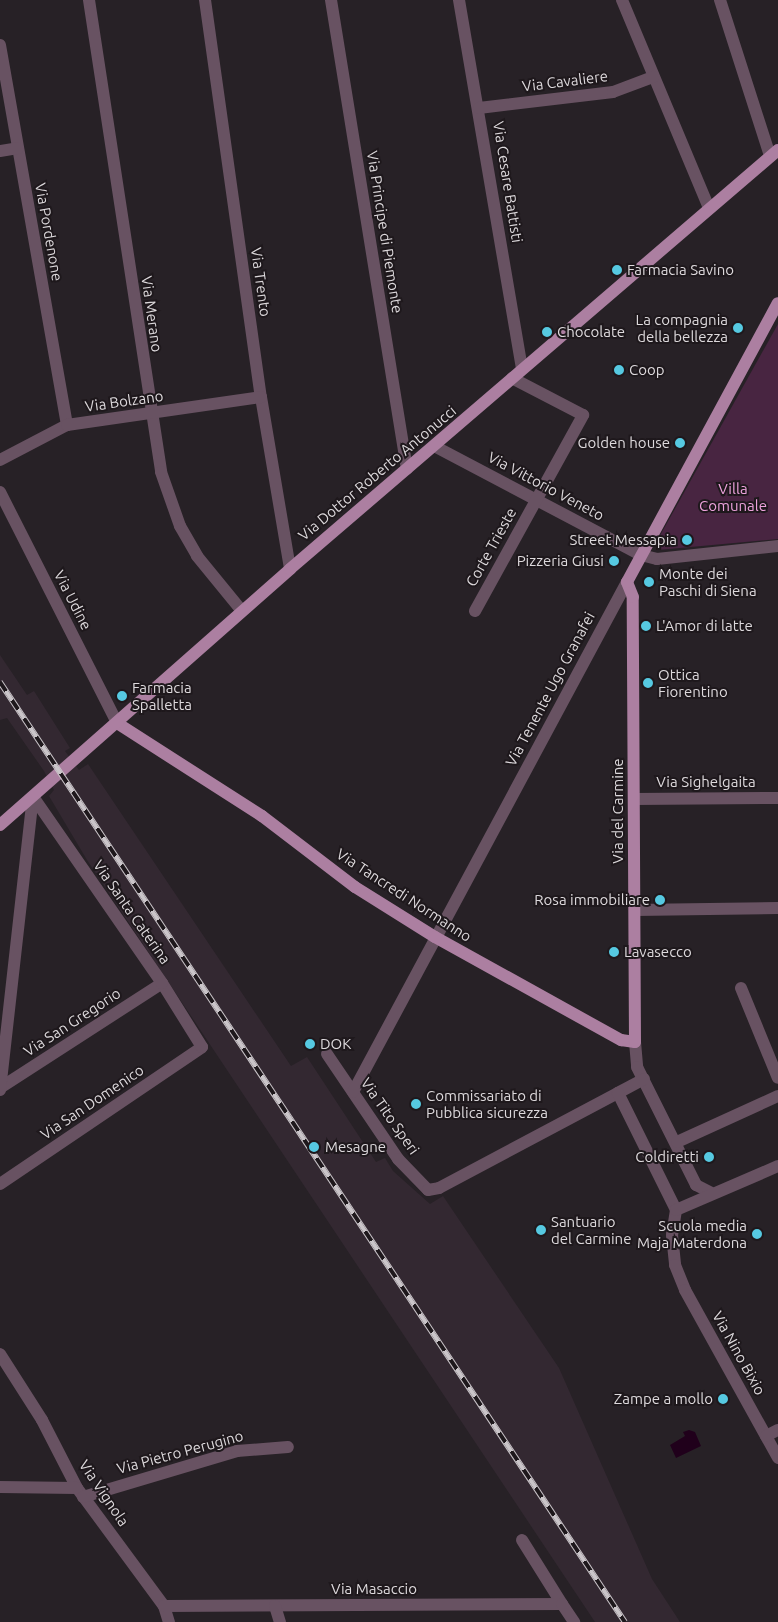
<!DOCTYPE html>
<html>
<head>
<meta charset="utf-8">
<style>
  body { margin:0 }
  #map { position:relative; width:778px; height:1622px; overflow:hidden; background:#272126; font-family:Ubuntu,sans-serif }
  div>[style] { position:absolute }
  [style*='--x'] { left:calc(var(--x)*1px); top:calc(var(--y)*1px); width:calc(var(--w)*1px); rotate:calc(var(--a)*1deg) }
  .built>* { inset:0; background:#332831 }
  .green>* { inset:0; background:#482541 }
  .water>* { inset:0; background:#20001b }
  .minor>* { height:12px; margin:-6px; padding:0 6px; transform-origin:6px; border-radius:6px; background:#685262 }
  .major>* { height:12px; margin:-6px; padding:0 6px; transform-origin:6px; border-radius:6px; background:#ac7fa1 }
  .rail>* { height:5.5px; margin-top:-2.75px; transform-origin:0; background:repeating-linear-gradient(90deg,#1e181c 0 11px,#cac5c9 0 22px); box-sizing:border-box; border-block:1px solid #cac5c9 }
  .dots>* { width:14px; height:14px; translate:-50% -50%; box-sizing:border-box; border:2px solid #1e181c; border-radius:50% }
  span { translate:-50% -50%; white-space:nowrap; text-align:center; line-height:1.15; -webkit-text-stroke:4px #1e181c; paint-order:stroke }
  .street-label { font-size:15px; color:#ddd9dc }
  .poi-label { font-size:15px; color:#ddd9dc }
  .left { translate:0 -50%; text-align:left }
  .right { translate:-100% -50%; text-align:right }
  .park-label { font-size:15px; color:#eda2dc }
</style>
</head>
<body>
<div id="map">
  <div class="built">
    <i style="clip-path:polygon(0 655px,27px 695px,34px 691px,70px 748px,65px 751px,79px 770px,88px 764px,291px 1066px,307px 1057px,376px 1162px,385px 1158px,393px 1171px,430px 1204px,443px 1196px,559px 1368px,652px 1579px,680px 1622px,595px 1622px,87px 860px,49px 796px,54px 790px,44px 771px,7px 718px,0 720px)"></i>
  </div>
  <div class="green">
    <i style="clip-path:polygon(778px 324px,778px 539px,658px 550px,657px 541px)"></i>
  </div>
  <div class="water">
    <i style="clip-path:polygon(689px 1430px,695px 1432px,701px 1446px,676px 1458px,670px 1445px,685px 1436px,683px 1432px)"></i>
  </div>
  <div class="minor">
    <i style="--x:89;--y:0;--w:477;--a:81.3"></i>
    <i style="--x:161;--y:472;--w:57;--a:70.6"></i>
    <i style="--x:180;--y:526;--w:34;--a:60"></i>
    <i style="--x:197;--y:556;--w:71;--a:50.7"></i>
    <i style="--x:205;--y:0;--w:401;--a:82"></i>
    <i style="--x:261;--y:397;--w:174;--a:80.4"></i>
    <i style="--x:331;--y:0;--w:475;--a:80.8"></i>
    <i style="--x:459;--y:0;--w:374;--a:80.3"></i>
    <i style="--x:622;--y:0;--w:223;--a:67.3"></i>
    <i style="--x:720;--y:0;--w:164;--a:72.2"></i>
    <i style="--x:0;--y:45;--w:386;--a:80"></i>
    <i style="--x:479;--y:108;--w:135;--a:-6.8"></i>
    <i style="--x:613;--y:92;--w:43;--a:-20.6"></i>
    <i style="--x:0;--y:151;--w:18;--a:-9"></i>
    <i style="--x:436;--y:447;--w:232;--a:27.8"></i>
    <i style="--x:641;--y:555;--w:16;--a:14"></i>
    <i style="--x:657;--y:559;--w:122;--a:-6.1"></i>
    <i style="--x:0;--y:460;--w:76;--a:-27.6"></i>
    <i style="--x:67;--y:425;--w:196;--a:-8.2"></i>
    <i style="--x:0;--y:492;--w:259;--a:63.1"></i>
    <i style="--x:475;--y:611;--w:224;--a:-61.1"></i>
    <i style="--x:583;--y:415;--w:80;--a:-152.5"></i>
    <i style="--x:634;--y:799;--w:144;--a:-0.4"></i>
    <i style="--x:635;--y:910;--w:143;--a:-0.8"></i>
    <i style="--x:741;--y:988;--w:97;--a:67.7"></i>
    <i style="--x:635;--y:1042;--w:25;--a:85"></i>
    <i style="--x:637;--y:1067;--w:132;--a:63.4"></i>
    <i style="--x:696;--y:1185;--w:16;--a:27"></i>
    <i style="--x:327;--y:1054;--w:127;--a:55.9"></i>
    <i style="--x:398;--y:1159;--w:43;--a:45.9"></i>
    <i style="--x:428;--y:1190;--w:11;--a:-10"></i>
    <i style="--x:439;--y:1188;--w:203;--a:-28"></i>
    <i style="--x:644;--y:1079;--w:30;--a:152"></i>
    <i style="--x:618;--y:1093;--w:131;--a:63.6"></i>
    <i style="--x:676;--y:1210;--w:25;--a:99"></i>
    <i style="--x:672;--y:1235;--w:30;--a:84"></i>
    <i style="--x:675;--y:1265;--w:27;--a:68"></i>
    <i style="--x:685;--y:1290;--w:192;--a:61"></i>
    <i style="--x:0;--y:1088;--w:193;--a:-32.9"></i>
    <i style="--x:0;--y:1090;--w:295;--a:-83.6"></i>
    <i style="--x:353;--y:1092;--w:579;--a:-61.75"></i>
    <i style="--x:677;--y:1142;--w:111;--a:-24.5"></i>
    <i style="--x:0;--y:1184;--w:244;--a:-34.1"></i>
    <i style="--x:202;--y:1047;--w:75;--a:-122"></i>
    <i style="--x:162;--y:983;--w:226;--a:-124.7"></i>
    <i style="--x:676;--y:1210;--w:111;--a:-23.3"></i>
    <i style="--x:0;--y:1354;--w:78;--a:57.5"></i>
    <i style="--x:42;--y:1420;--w:76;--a:62.8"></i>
    <i style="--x:77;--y:1488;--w:147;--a:53.6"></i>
    <i style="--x:164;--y:1606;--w:17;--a:73"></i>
    <i style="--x:766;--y:1436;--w:13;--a:-27"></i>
    <i style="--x:0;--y:1487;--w:77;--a:0.7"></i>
    <i style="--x:83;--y:1497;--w:161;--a:-16.6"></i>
    <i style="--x:237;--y:1451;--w:51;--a:-4.5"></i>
    <i style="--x:522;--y:1540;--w:75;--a:58"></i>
    <i style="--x:164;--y:1606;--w:398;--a:-0.3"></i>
    <i style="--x:562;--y:1604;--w:22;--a:56"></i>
    <i style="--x:275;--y:1606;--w:17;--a:73"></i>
  </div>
  <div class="major">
    <i style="--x:117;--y:723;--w:172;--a:32.7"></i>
    <i style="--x:262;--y:816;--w:117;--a:37.4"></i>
    <i style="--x:355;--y:887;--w:94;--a:32"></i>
    <i style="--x:435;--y:937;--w:213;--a:29"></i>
    <i style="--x:621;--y:1040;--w:14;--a:8"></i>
    <i style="--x:635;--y:1042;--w:445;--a:-90.3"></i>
    <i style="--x:633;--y:597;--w:16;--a:-112"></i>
    <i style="--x:627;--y:582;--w:317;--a:-61.6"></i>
    <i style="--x:0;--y:825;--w:387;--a:-41.4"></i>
    <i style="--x:290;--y:569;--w:643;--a:-40.65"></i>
  </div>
  <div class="rail">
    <i style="--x:0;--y:682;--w:1129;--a:56.38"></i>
  </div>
  <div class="dots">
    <i style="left:617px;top:270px;background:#56c9e1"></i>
    <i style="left:738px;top:328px;background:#56c9e1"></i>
    <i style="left:547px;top:332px;background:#56c9e1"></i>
    <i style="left:619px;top:370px;background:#56c9e1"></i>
    <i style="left:680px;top:443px;background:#56c9e1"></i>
    <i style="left:687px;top:540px;background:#56c9e1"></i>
    <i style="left:614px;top:561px;background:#56c9e1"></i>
    <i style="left:649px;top:582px;background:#56c9e1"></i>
    <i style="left:646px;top:626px;background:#56c9e1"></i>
    <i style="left:648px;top:683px;background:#56c9e1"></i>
    <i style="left:122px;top:696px;background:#56c9e1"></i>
    <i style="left:660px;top:900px;background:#56c9e1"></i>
    <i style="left:614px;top:952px;background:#56c9e1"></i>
    <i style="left:310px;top:1044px;background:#56c9e1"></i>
    <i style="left:416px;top:1104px;background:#56c9e1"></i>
    <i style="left:314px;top:1147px;background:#56c9e1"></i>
    <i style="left:709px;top:1157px;background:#56c9e1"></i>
    <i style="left:541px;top:1230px;background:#56c9e1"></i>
    <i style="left:757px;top:1234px;background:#56c9e1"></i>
    <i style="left:723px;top:1399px;background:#56c9e1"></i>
  </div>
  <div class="street-label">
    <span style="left:565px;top:81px;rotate:-7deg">Via Cavaliere</span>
    <span style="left:508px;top:182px;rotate:81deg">Via Cesare Battisti</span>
    <span style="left:49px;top:232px;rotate:80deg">Via Pordenone</span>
    <span style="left:385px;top:232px;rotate:81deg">Via Principe di Piemonte</span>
    <span style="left:261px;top:282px;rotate:82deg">Via Trento</span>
    <span style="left:152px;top:314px;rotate:82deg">Via Merano</span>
    <span style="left:124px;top:401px;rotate:-8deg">Via Bolzano</span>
    <span style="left:377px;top:473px;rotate:-40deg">Via Dottor Roberto Antonucci</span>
    <span style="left:546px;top:486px;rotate:28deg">Via Vittorio Veneto</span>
    <span style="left:491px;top:547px;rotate:-61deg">Corte Trieste</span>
    <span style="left:73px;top:600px;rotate:63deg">Via Udine</span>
    <span style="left:550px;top:689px;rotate:-62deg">Via Tenente Ugo Granafei</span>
    <span style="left:706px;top:782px">Via Sighelgaita</span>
    <span style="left:618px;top:811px;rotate:-90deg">Via del Carmine</span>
    <span style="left:404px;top:895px;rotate:33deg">Via Tancredi Normanno</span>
    <span style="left:132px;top:912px;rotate:55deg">Via Santa Caterina</span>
    <span style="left:72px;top:1022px;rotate:-33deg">Via San Gregorio</span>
    <span style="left:92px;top:1102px;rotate:-34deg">Via San Domenico</span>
    <span style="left:390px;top:1116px;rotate:55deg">Via Tito Speri</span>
    <span style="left:739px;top:1353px;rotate:61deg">Via Nino Bixio</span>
    <span style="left:180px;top:1452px;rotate:-15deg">Via Pietro Perugino</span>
    <span style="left:104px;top:1493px;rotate:56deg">Via Vignola</span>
    <span style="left:374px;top:1589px">Via Masaccio</span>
  </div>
  <div class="poi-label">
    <span class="left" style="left:627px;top:270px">Farmacia Savino</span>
    <span class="right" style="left:728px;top:328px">La compagnia<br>della bellezza</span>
    <span class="left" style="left:557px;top:332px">Chocolate</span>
    <span class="left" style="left:629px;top:370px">Coop</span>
    <span class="right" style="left:670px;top:443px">Golden house</span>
    <span class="right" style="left:677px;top:540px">Street Messapia</span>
    <span class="right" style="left:604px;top:561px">Pizzeria Giusi</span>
    <span class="left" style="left:659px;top:582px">Monte dei<br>Paschi di Siena</span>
    <span class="left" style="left:656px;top:626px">L'Amor di latte</span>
    <span class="left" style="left:658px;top:683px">Ottica<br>Fiorentino</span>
    <span class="left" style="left:132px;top:696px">Farmacia<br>Spalletta</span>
    <span class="right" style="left:650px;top:900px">Rosa immobiliare</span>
    <span class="left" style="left:624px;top:952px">Lavasecco</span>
    <span class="left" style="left:320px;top:1044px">DOK</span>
    <span class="left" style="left:426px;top:1104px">Commissariato di<br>Pubblica sicurezza</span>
    <span class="left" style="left:325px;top:1147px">Mesagne</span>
    <span class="right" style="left:699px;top:1157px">Coldiretti</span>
    <span class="left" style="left:551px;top:1230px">Santuario<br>del Carmine</span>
    <span class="right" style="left:747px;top:1234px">Scuola media<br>Maja Materdona</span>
    <span class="right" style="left:713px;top:1399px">Zampe a mollo</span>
  </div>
  <div class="park-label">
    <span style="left:733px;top:497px">Villa<br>Comunale</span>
  </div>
</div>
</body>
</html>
